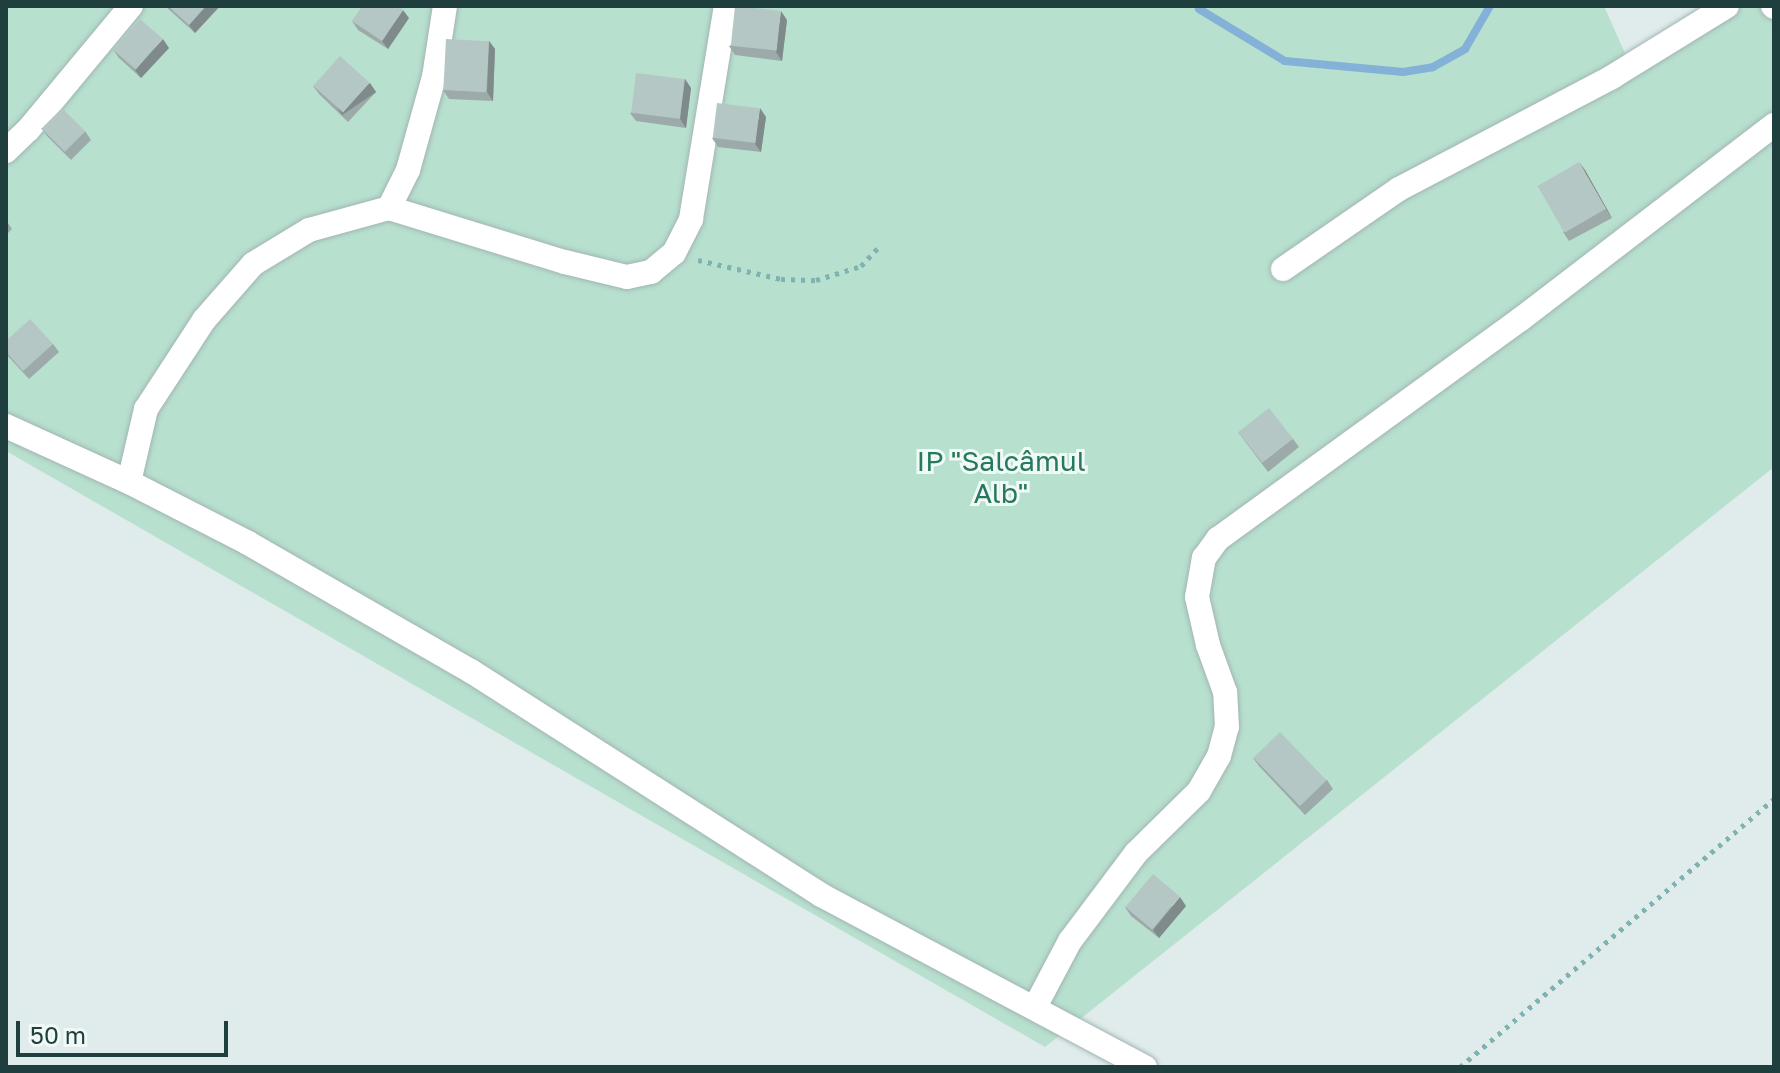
<!DOCTYPE html>
<html>
<head>
<meta charset="utf-8">
<style>
  body { margin:0 }
  #map { position:relative; width:1780px; height:1073px; overflow:hidden; background:#e0eceb; font-family:"Golos Text",sans-serif }
  div>[style] { position:absolute }
  [style*='--x'] { left:calc(var(--x)*1px); top:calc(var(--y)*1px); width:calc(var(--w)*1px); rotate:calc(var(--a)*1deg) }
  .green>* { inset:0; background:#b7e0ce }
  .stream>* { height:8px; margin:-4px; padding:0 4px; transform-origin:4px; border-radius:4px; background:#83b1d7 }
  .path>* { height:5px; margin-top:-2.5px; transform-origin:0; background:repeating-linear-gradient(90deg,#7eb3b2 0 4px,transparent 0 10px) }
  .roads { filter:drop-shadow(0 0 2px #a2b4b4) drop-shadow(0 0 2px #a2b4b4) }
  .minor>* { height:24px; margin:-12px; padding:0 12px; transform-origin:12px; border-radius:12px; background:#fff }
  .wall>* { inset:0; background:#9caba9 }
  .shaded-wall>* { inset:0; background:#7f8b8a; transform-origin:0 0 }
  .building>* { inset:0; background:#b5c7c5; transform-origin:0 0 }
  span { translate:-50% -50%; white-space:nowrap; text-align:center; line-height:1.15; -webkit-text-stroke:6px #f1f9f7; paint-order:stroke }
  .park-label { font-size:28px; color:#26795e }
  .frame { position:absolute; inset:0; border:8px solid #1f3e3e; pointer-events:none }
  .scale { position:absolute; left:16px; top:1021px; width:212px; height:36px; box-sizing:border-box; border:4px solid #1f3e3e; border-top:0; padding-left:10px; font-size:24px; line-height:28px; white-space:nowrap; color:#1f3e3e; -webkit-text-stroke:6px #f1f9f7; paint-order:stroke }
</style>
</head>
<body>
<div id="map">
  <div class="green">
    <i style="clip-path:polygon(6px 6px,1604px 6px,1628px 60px,1711px 6px,1774px 6px,1774px 467px,1045px 1047px,6px 451px)"></i>
  </div>
  <div class="stream">
    <i style="--x:1199;--y:9;--w:100;--a:31.2"></i>
    <i style="--x:1285;--y:61;--w:119;--a:5.3"></i>
    <i style="--x:1403;--y:72;--w:30;--a:-9"></i>
    <i style="--x:1433;--y:67;--w:37;--a:-29"></i>
    <i style="--x:1465;--y:49;--w:50;--a:-59.8"></i>
  </div>
  <div class="path">
    <i style="--x:698;--y:260;--w:85;--a:12.9"></i>
    <i style="--x:781;--y:279;--w:35;--a:2"></i>
    <i style="--x:816;--y:280;--w:47;--a:-17.3"></i>
    <i style="--x:861;--y:266;--w:26;--a:-47"></i>
    <i style="--x:1460;--y:1067;--w:413;--a:-40.5"></i>
  </div>
  <div class="roads">
    <div class="minor">
      <i style="--x:1773;--y:6;--w:1;--a:45"></i>
      <i style="--x:6;--y:151;--w:30;--a:-44"></i>
      <i style="--x:28;--y:130;--w:161;--a:-50.3"></i>
      <i style="--x:389;--y:208;--w:42;--a:-63.4"></i>
      <i style="--x:408;--y:170;--w:97;--a:-74.4"></i>
      <i style="--x:434;--y:77;--w:72;--a:-81.2"></i>
      <i style="--x:1283;--y:269;--w:141;--a:-34.6"></i>
      <i style="--x:1399;--y:189;--w:241;--a:-27.7"></i>
      <i style="--x:1612;--y:77;--w:135;--a:-31.7"></i>
      <i style="--x:6;--y:426;--w:135;--a:24.5"></i>
      <i style="--x:129;--y:482;--w:134;--a:27.1"></i>
      <i style="--x:248;--y:543;--w:257;--a:29.9"></i>
      <i style="--x:471;--y:671;--w:416;--a:32.6"></i>
      <i style="--x:821;--y:895;--w:367;--a:28"></i>
      <i style="--x:129;--y:482;--w:75;--a:-76.9"></i>
      <i style="--x:146;--y:409;--w:106;--a:-56.9"></i>
      <i style="--x:204;--y:320;--w:74;--a:-48.8"></i>
      <i style="--x:253;--y:264;--w:66;--a:-31.3"></i>
      <i style="--x:309;--y:230;--w:83;--a:-15.4"></i>
      <i style="--x:389;--y:208;--w:184;--a:17.1"></i>
      <i style="--x:565;--y:262;--w:64;--a:13.6"></i>
      <i style="--x:627;--y:277;--w:25;--a:-12"></i>
      <i style="--x:651;--y:272;--w:30;--a:-40"></i>
      <i style="--x:674;--y:253;--w:38;--a:-63"></i>
      <i style="--x:691;--y:219;--w:216;--a:-80.7"></i>
      <i style="--x:1035;--y:1007;--w:75;--a:-62.1"></i>
      <i style="--x:1070;--y:941;--w:110;--a:-53.1"></i>
      <i style="--x:1136;--y:853;--w:88;--a:-44.5"></i>
      <i style="--x:1199;--y:791;--w:40;--a:-60.3"></i>
      <i style="--x:1219;--y:756;--w:30;--a:-75"></i>
      <i style="--x:1227;--y:727;--w:35;--a:-93"></i>
      <i style="--x:1225;--y:692;--w:50;--a:-109.9"></i>
      <i style="--x:1208;--y:645;--w:49;--a:-102.9"></i>
      <i style="--x:1197;--y:597;--w:40;--a:-80"></i>
      <i style="--x:1204;--y:558;--w:24;--a:-54"></i>
      <i style="--x:1218;--y:539;--w:374;--a:-36"></i>
      <i style="--x:1521;--y:319;--w:319;--a:-37.5"></i>
    </div>
  </div>
  <div class="wall">
    <i style="clip-path:polygon(165px 6px,220px 6px,195px 33px)"></i>
    <i style="clip-path:polygon(409px 18px,388px 49px,358px 30px,352px 21px)"></i>
    <i style="clip-path:polygon(787px 20px,782px 61px,735px 55px,729px 46px)"></i>
    <i style="clip-path:polygon(489px 41px,495px 49px,493px 101px,449px 99px,443px 90px)"></i>
    <i style="clip-path:polygon(169px 48px,141px 78px,119px 58px,113px 50px)"></i>
    <i style="clip-path:polygon(685px 79px,691px 88px,686px 128px,636px 121px,630px 113px)"></i>
    <i style="clip-path:polygon(313px 86px,376px 92px,348px 122px,319px 94px)"></i>
    <i style="clip-path:polygon(766px 117px,761px 152px,718px 147px,712px 138px)"></i>
    <i style="clip-path:polygon(41px 128px,85px 131px,91px 140px,71px 160px,47px 136px)"></i>
    <i style="clip-path:polygon(1585px 170px,1612px 218px,1569px 241px,1563px 232px)"></i>
    <i style="clip-path:polygon(6px 220px,12px 229px,6px 235px)"></i>
    <i style="clip-path:polygon(6px 341px,53px 344px,59px 352px,29px 379px,6px 354px)"></i>
    <i style="clip-path:polygon(1238px 432px,1293px 439px,1299px 447px,1268px 472px)"></i>
    <i style="clip-path:polygon(1253px 758px,1327px 780px,1333px 789px,1305px 815px,1259px 766px)"></i>
    <i style="clip-path:polygon(1186px 906px,1159px 938px,1131px 916px,1125px 907px)"></i>
  </div>
  <div class="shaded-wall">
    <i style="clip-path:polygon(206px 6px,220px 6px,195px 33px,189px 25px)"></i>
    <i style="clip-path:polygon(403px 10px,409px 18px,388px 49px,382px 41px)"></i>
    <i style="clip-path:polygon(781px 11px,787px 20px,782px 61px,776px 52px)"></i>
    <i style="clip-path:polygon(163px 39px,169px 48px,141px 78px,135px 70px)"></i>
    <i style="clip-path:polygon(489px 41px,495px 49px,493px 101px,487px 92px)"></i>
    <i style="clip-path:polygon(685px 79px,691px 88px,686px 128px,680px 119px)"></i>
    <i style="left:370px;top:83px;width:11px;height:41px;rotate:56deg"></i>
    <i style="clip-path:polygon(760px 108px,766px 117px,761px 152px,755px 144px)"></i>
    <i style="clip-path:polygon(1579px 162px,1585px 170px,1612px 218px,1606px 209px)"></i>
    <i style="clip-path:polygon(1180px 897px,1186px 906px,1159px 938px,1153px 930px)"></i>
  </div>
  <div class="building">
    <i style="clip-path:polygon(168px 6px,206px 6px,189px 25px)"></i>
    <i style="clip-path:polygon(362px 6px,397px 6px,403px 10px,382px 41px,352px 21px)"></i>
    <i style="left:735px;top:6px;width:46px;height:40px;rotate:6deg"></i>
    <i style="left:140px;top:19px;width:30px;height:41px;rotate:41deg"></i>
    <i style="left:446px;top:39px;width:43px;height:51px;rotate:3deg"></i>
    <i style="left:340px;top:56px;width:40px;height:40px;rotate:42deg"></i>
    <i style="left:636px;top:73px;width:49px;height:40px;rotate:7deg"></i>
    <i style="left:717px;top:103px;width:43px;height:35px;rotate:7deg"></i>
    <i style="left:62px;top:108px;width:33px;height:29px;rotate:45deg"></i>
    <i style="left:1579px;top:162px;width:54px;height:48px;rotate:60deg"></i>
    <i style="clip-path:polygon(30px 319px,53px 344px,23px 371px,6px 352px,6px 341px)"></i>
    <i style="left:1269px;top:408px;width:39px;height:39px;rotate:52deg"></i>
    <i style="left:1280px;top:732px;width:67px;height:37px;rotate:46deg"></i>
    <i style="left:1153px;top:874px;width:35px;height:43px;rotate:40deg"></i>
  </div>
  <div class="park-label">
    <span style="left:1001px;top:477px">IP "Salcâmul<br>Alb"</span>
  </div>
  <div class="frame"></div>
  <div class="scale">50 m</div>
</div>
</body>
</html>
